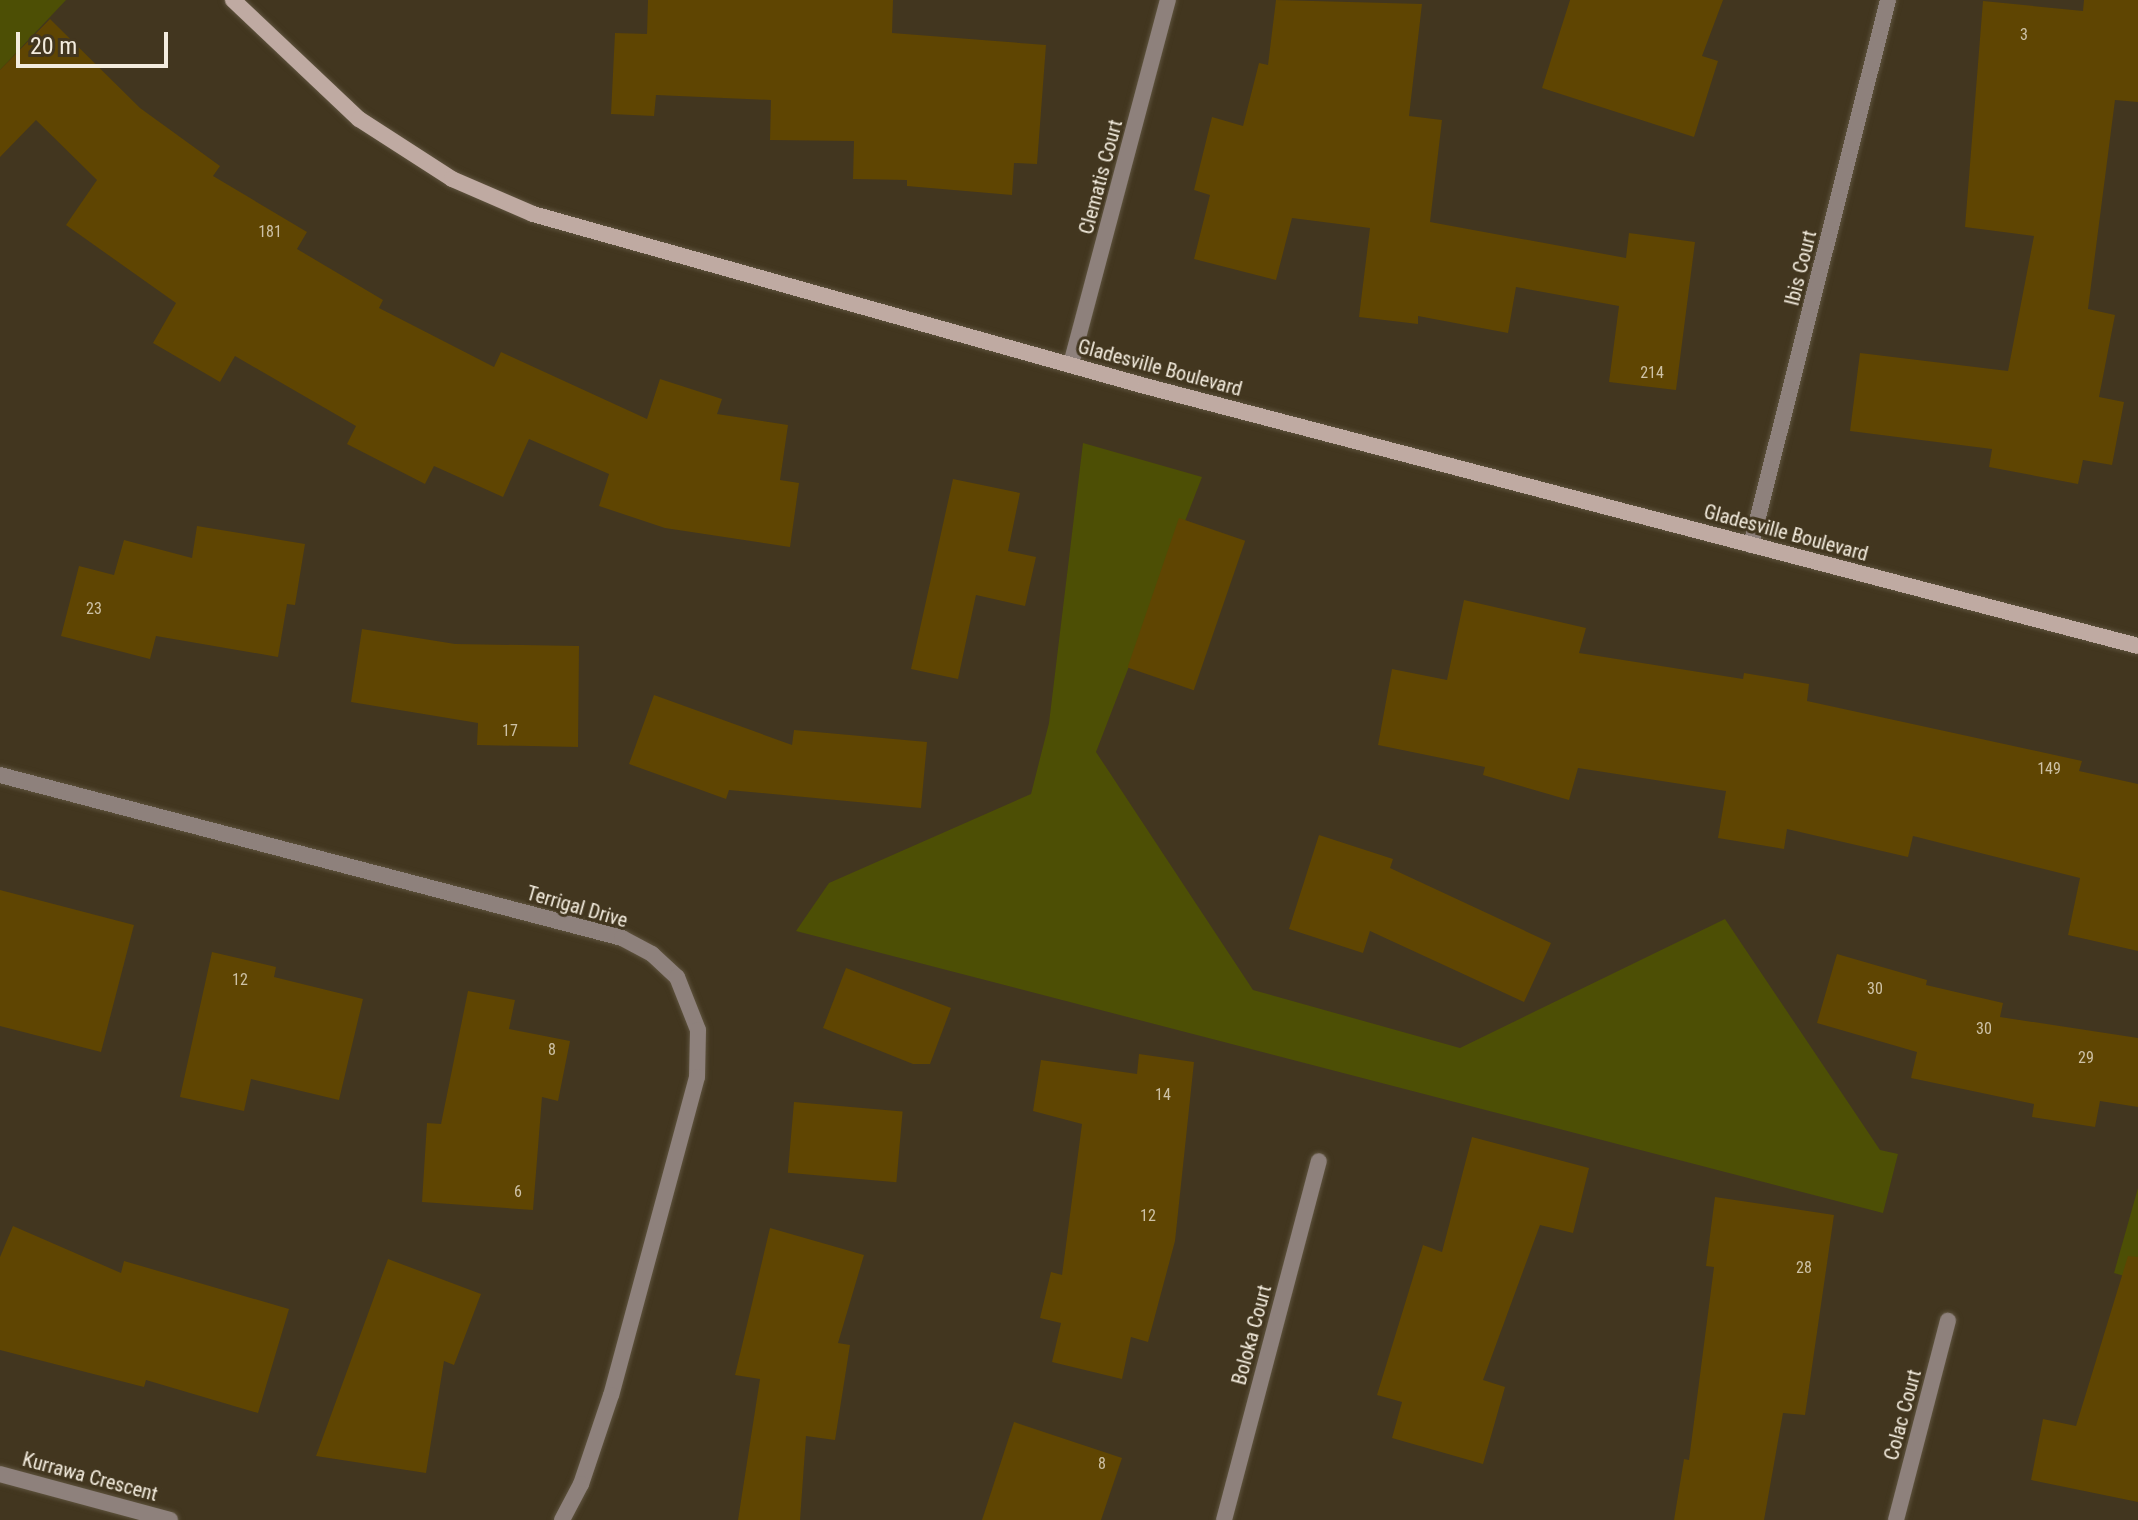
<!DOCTYPE html>
<html>
<head>
<meta charset="utf-8">
<style>
  body { margin:0 }
  #map { position:relative; width:2138px; height:1520px; overflow:hidden; background:#42361f; font-family:"Roboto Condensed",sans-serif }
  div>[style] { position:absolute }
  [style*='--x'] { left:calc(var(--x)*1px); top:calc(var(--y)*1px); width:calc(var(--w)*1px); rotate:calc(var(--a)*1deg) }
  .green>* { inset:0; background:#4d4f05 }
  .building>* { inset:0; background:#5f4502; transform-origin:0 0 }
  .roads { filter:drop-shadow(0 0 2px #5e533e) drop-shadow(0 0 2px #5e533e) }
  .street>* { height:16px; margin:-8px; padding:0 8px; transform-origin:8px; border-radius:8px; background:#8e817c }
  .secondary>* { height:16px; margin:-8px; padding:0 8px; transform-origin:8px; border-radius:8px; background:#bfaaa2 }
  span { translate:-50% -50%; white-space:nowrap; text-align:center; line-height:1.15; -webkit-text-stroke:6px #42361f; paint-order:stroke }
  .number-label { font-size:16px; color:#cec2a7 }
  .number-label span { -webkit-text-stroke-width:0 }
  .street-label { font-size:20px; color:#f3ecde }
  .scale { position:absolute; left:16px; top:32px; width:152px; height:36px; box-sizing:border-box; border:4px solid #f3ecde; border-top:0; padding-left:10px; font-size:24px; line-height:28px; white-space:nowrap; color:#f3ecde; -webkit-text-stroke:6px #42361f; paint-order:stroke }
</style>
</head>
<body>
<div id="map">
  <div class="green">
    <i style="clip-path:polygon(0 0,66px 0,0 70px)"></i>
    <i style="clip-path:polygon(1083px 443px,1202px 477px,1096px 752px,1253px 990px,1460px 1048px,1725px 919px,1880px 1150px,1898px 1154px,1883px 1213px,796px 931px,829px 883px,1031px 794px,1049px 723px)"></i>
    <i style="clip-path:polygon(2138px 1188px,2138px 1280px,2114px 1273px)"></i>
  </div>
  <div class="building">
    <i style="clip-path:polygon(648px 0,893px 0,892px 33px,1046px 45px,1037px 164px,1014px 163px,1012px 195px,907px 186px,907px 180px,853px 179px,854px 141px,770px 140px,771px 100px,656px 95px,654px 116px,611px 114px,615px 33px,647px 34px)"></i>
    <i style="clip-path:polygon(1276px 0,1422px 4px,1409px 116px,1442px 120px,1430px 222px,1626px 258px,1629px 233px,1695px 242px,1676px 390px,1609px 382px,1619px 306px,1516px 287px,1508px 333px,1418px 316px,1418px 324px,1359px 317px,1370px 228px,1292px 218px,1276px 280px,1194px 259px,1210px 195px,1194px 190px,1212px 117px,1243px 126px,1259px 63px,1268px 65px)"></i>
    <i style="clip-path:polygon(1570px 0,1723px 0,1702px 56px,1718px 61px,1694px 137px,1542px 88px)"></i>
    <i style="clip-path:polygon(2084px 0,2138px 0,2138px 102px,2115px 100px,2088px 309px,2115px 315px,2099px 397px,2124px 402px,2112px 465px,2083px 460px,2078px 484px,1989px 467px,1992px 449px,1850px 431px,1860px 353px,2008px 371px,2034px 236px,1965px 227px,1983px 1px,2083px 11px)"></i>
    <i style="clip-path:polygon(50px 19px,140px 108px,220px 166px,213px 176px,307px 232px,297px 249px,383px 300px,379px 308px,494px 367px,501px 352px,647px 419px,660px 379px,722px 399px,717px 414px,788px 425px,780px 480px,799px 483px,790px 547px,665px 528px,599px 506px,609px 474px,529px 439px,503px 497px,434px 466px,425px 484px,347px 444px,356px 426px,235px 356px,220px 382px,153px 343px,176px 303px,66px 225px,97px 180px,36px 120px,0 157px,0 70px)"></i>
    <i style="clip-path:polygon(953px 479px,1020px 493px,1008px 551px,1036px 557px,1025px 606px,976px 595px,958px 679px,911px 669px)"></i>
    <i style="left:1179px;top:518px;width:70px;height:158px;rotate:19deg"></i>
    <i style="clip-path:polygon(197px 526px,305px 544px,295px 605px,287px 604px,278px 657px,156px 636px,150px 659px,61px 636px,79px 566px,114px 575px,124px 540px,192px 558px)"></i>
    <i style="clip-path:polygon(1464px 600px,1586px 628px,1579px 653px,1743px 679px,1744px 673px,1809px 684px,1807px 701px,2082px 761px,2079px 771px,2138px 784px,2138px 951px,2068px 935px,2080px 878px,1913px 836px,1908px 857px,1787px 829px,1784px 849px,1718px 838px,1726px 791px,1578px 768px,1569px 800px,1483px 775px,1485px 767px,1378px 745px,1392px 669px,1447px 680px)"></i>
    <i style="clip-path:polygon(362px 629px,455px 644px,579px 646px,578px 747px,477px 745px,478px 723px,351px 702px)"></i>
    <i style="clip-path:polygon(654px 695px,792px 745px,794px 730px,927px 742px,921px 808px,729px 790px,726px 799px,629px 764px)"></i>
    <i style="clip-path:polygon(1319px 835px,1393px 859px,1390px 868px,1551px 943px,1524px 1002px,1370px 931px,1363px 953px,1289px 929px)"></i>
    <i style="clip-path:polygon(0 890px,134px 925px,101px 1052px,0 1026px)"></i>
    <i style="clip-path:polygon(212px 952px,276px 967px,274px 977px,363px 999px,339px 1100px,251px 1079px,244px 1111px,180px 1097px)"></i>
    <i style="clip-path:polygon(1837px 954px,1927px 980px,1926px 985px,2003px 1003px,2000px 1017px,2138px 1038px,2138px 1107px,2100px 1101px,2095px 1127px,2032px 1117px,2034px 1104px,1911px 1078px,1917px 1052px,1817px 1023px)"></i>
    <i style="clip-path:polygon(846px 968px,951px 1008px,930px 1064px,913px 1064px,823px 1028px)"></i>
    <i style="clip-path:polygon(468px 991px,515px 1000px,509px 1029px,570px 1041px,558px 1101px,542px 1097px,533px 1210px,422px 1202px,427px 1123px,441px 1124px)"></i>
    <i style="clip-path:polygon(1139px 1054px,1194px 1062px,1175px 1241px,1148px 1342px,1131px 1337px,1122px 1379px,1052px 1362px,1061px 1323px,1040px 1318px,1051px 1272px,1062px 1275px,1082px 1124px,1033px 1111px,1041px 1060px,1137px 1074px)"></i>
    <i style="left:794px;top:1102px;width:109px;height:71px;rotate:5deg"></i>
    <i style="clip-path:polygon(1472px 1137px,1589px 1168px,1573px 1233px,1540px 1225px,1483px 1380px,1505px 1387px,1483px 1464px,1392px 1438px,1402px 1402px,1377px 1395px,1423px 1245px,1442px 1252px)"></i>
    <i style="clip-path:polygon(1715px 1197px,1834px 1215px,1805px 1415px,1783px 1413px,1764px 1520px,1674px 1520px,1684px 1459px,1689px 1460px,1714px 1267px,1706px 1266px)"></i>
    <i style="clip-path:polygon(13px 1226px,121px 1273px,124px 1261px,289px 1309px,258px 1413px,146px 1380px,144px 1387px,0 1350px,0 1257px)"></i>
    <i style="clip-path:polygon(770px 1228px,864px 1255px,838px 1343px,850px 1345px,835px 1440px,806px 1436px,800px 1520px,738px 1520px,760px 1379px,735px 1375px)"></i>
    <i style="clip-path:polygon(2128px 1256px,2138px 1257px,2138px 1502px,2031px 1480px,2043px 1419px,2076px 1426px)"></i>
    <i style="clip-path:polygon(388px 1259px,481px 1294px,454px 1365px,444px 1361px,426px 1473px,316px 1456px)"></i>
    <i style="clip-path:polygon(1014px 1422px,1122px 1458px,1101px 1520px,982px 1520px)"></i>
  </div>
  <div class="roads">
    <div class="street">
      <i style="--x:1071;--y:364;--w:377;--a:-75.1"></i>
      <i style="--x:1751;--y:545;--w:562;--a:-75.89"></i>
      <i style="--x:0;--y:775;--w:643;--a:14.68"></i>
      <i style="--x:622;--y:938;--w:34;--a:28"></i>
      <i style="--x:652;--y:954;--w:34;--a:43"></i>
      <i style="--x:677;--y:977;--w:57;--a:68.4"></i>
      <i style="--x:698;--y:1030;--w:47;--a:91.2"></i>
      <i style="--x:697;--y:1077;--w:329;--a:105.1"></i>
      <i style="--x:611;--y:1395;--w:94;--a:108.6"></i>
      <i style="--x:581;--y:1484;--w:41;--a:117.8"></i>
      <i style="--x:0;--y:1474;--w:176;--a:15.1"></i>
      <i style="--x:1224;--y:1520;--w:371;--a:-75.2"></i>
      <i style="--x:1896;--y:1520;--w:206;--a:-75.4"></i>
    </div>
    <div class="secondary">
      <i style="--x:233;--y:0;--w:173;--a:43.4"></i>
      <i style="--x:359;--y:119;--w:111;--a:32.8"></i>
      <i style="--x:452;--y:179;--w:88;--a:23.4"></i>
      <i style="--x:533;--y:214;--w:636;--a:15.7"></i>
      <i style="--x:1145;--y:386;--w:1026;--a:14.67"></i>
    </div>
  </div>
  <div class="number-label">
    <span style="left:2024px;top:35px">3</span>
    <span style="left:270px;top:232px">181</span>
    <span style="left:1652px;top:373px">214</span>
    <span style="left:94px;top:609px">23</span>
    <span style="left:510px;top:731px">17</span>
    <span style="left:2049px;top:769px">149</span>
    <span style="left:240px;top:980px">12</span>
    <span style="left:1875px;top:989px">30</span>
    <span style="left:1984px;top:1029px">30</span>
    <span style="left:552px;top:1050px">8</span>
    <span style="left:2086px;top:1058px">29</span>
    <span style="left:1163px;top:1095px">14</span>
    <span style="left:518px;top:1192px">6</span>
    <span style="left:1148px;top:1216px">12</span>
    <span style="left:1804px;top:1268px">28</span>
    <span style="left:1102px;top:1464px">8</span>
  </div>
  <div class="street-label">
    <span style="left:1101px;top:177px;rotate:-75deg">Clematis Court</span>
    <span style="left:1801px;top:268px;rotate:-76deg">Ibis Court</span>
    <span style="left:1160px;top:368px;rotate:15deg">Gladesville Boulevard</span>
    <span style="left:1786px;top:533px;rotate:15deg">Gladesville Boulevard</span>
    <span style="left:577px;top:907px;rotate:16deg">Terrigal Drive</span>
    <span style="left:1252px;top:1335px;rotate:-75deg">Boloka Court</span>
    <span style="left:1903px;top:1415px;rotate:-75deg">Colac Court</span>
    <span style="left:90px;top:1477px;rotate:15deg">Kurrawa Crescent</span>
  </div>
  <div class="scale">20 m</div>
</div>
</body>
</html>
